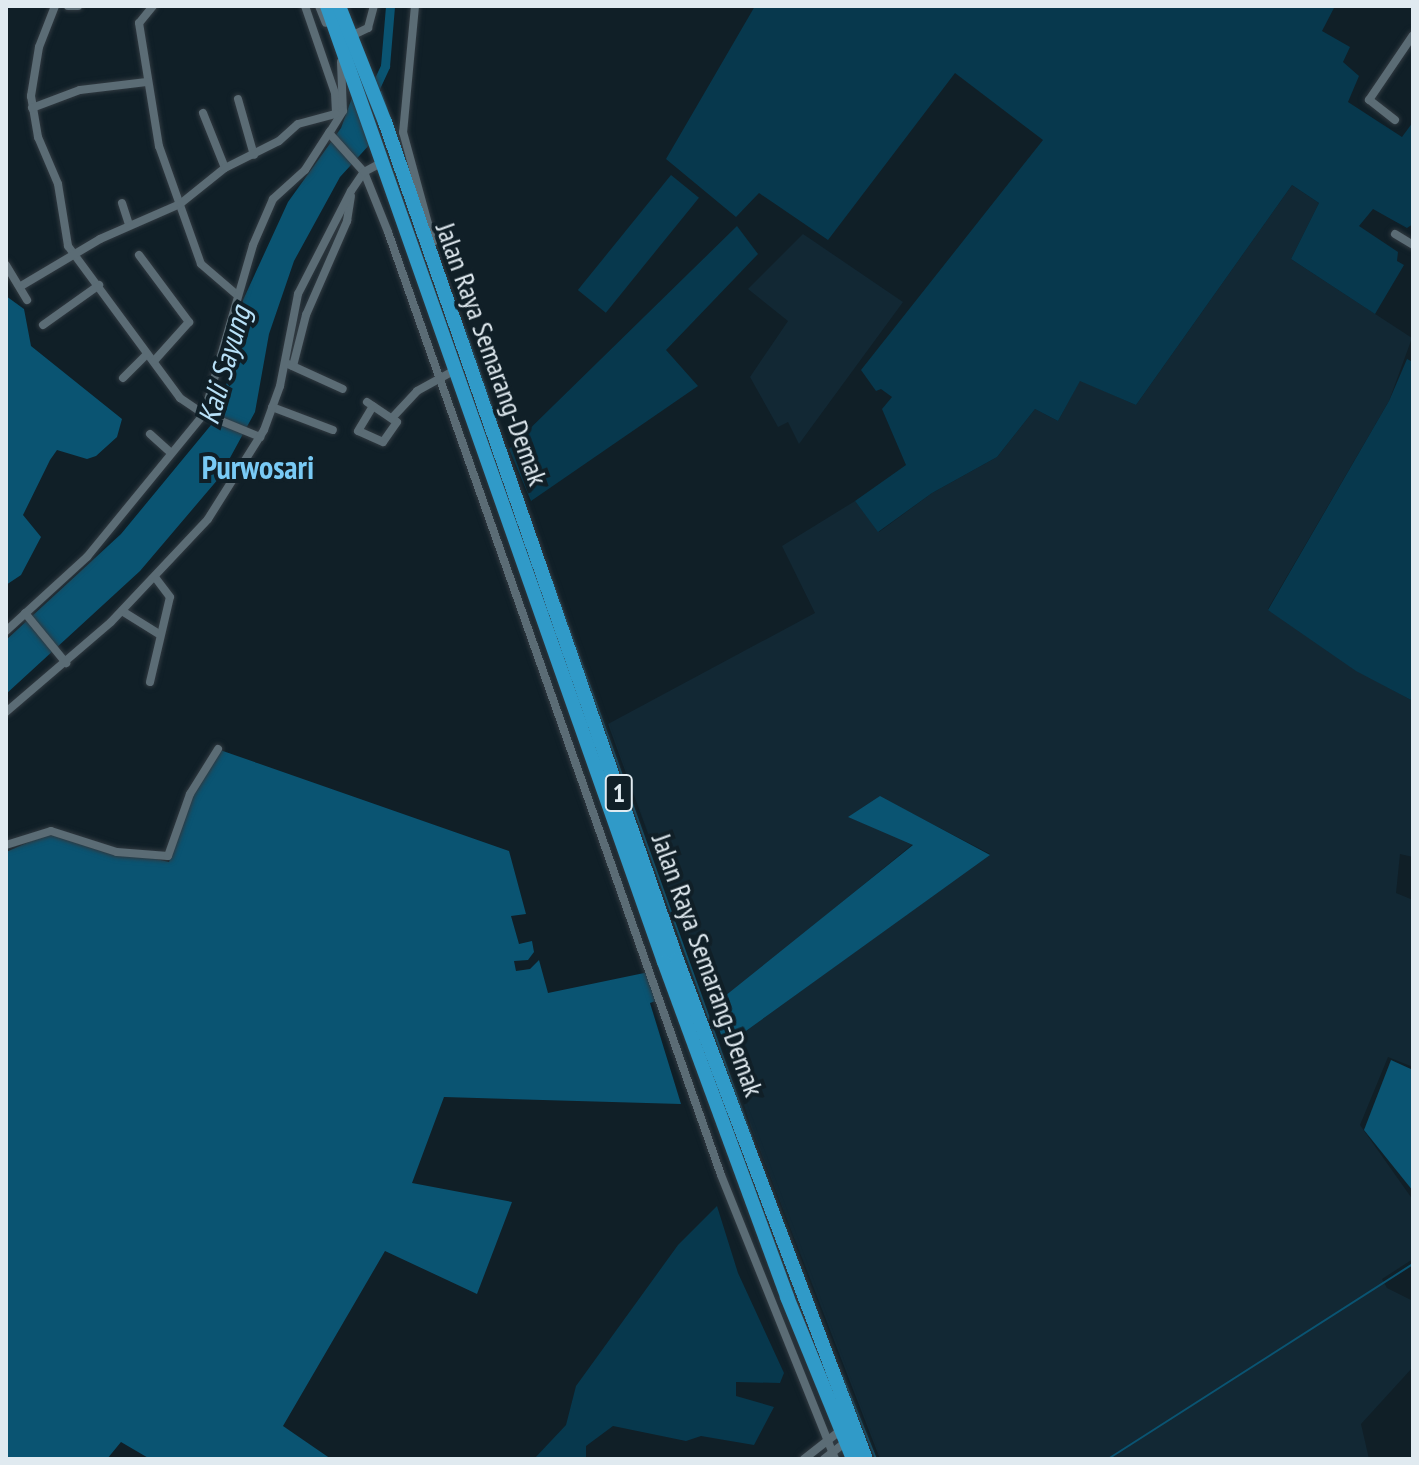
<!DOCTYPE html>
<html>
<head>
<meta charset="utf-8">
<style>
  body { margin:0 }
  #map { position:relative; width:1419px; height:1465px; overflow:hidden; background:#101f27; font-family:"PT Sans Narrow",sans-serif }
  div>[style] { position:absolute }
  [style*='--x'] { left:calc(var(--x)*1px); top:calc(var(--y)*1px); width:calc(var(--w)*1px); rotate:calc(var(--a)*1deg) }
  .built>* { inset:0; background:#122834 }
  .green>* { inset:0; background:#07384d; transform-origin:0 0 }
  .water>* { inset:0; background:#0a5472 }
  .stream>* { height:2px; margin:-1px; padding:0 1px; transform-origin:1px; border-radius:1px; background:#0a5472 }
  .canal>* { height:9px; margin:-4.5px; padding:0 4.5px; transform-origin:4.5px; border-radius:4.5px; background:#0a5472 }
  .roads { filter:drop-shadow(0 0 2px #313a41) drop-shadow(0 0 2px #313a41) }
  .minor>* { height:8px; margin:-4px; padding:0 4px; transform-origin:4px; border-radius:4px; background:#5b6c75 }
  .trunk>* { height:14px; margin:-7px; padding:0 7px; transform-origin:7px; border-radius:7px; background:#309ac8 }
  span { translate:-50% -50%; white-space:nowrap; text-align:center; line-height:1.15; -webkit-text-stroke:8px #101f27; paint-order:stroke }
  .shield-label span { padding:2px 6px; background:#101f27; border:2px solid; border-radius:6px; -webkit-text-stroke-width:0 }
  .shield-label { font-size:26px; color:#e0eaf0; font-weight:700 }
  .street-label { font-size:28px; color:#e0eaf0 }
  .water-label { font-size:30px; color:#b8e1f8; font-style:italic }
  .quarter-label { font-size:32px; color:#79caf5; font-weight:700 }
  .frame { position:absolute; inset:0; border:8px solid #e0eaf0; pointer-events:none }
</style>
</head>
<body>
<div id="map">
  <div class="built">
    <i style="clip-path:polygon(1292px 185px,1319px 203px,1291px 259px,1412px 338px,1389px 401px,1268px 609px,1356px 670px,1413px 701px,1413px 857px,1400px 854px,1396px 893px,1413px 900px,1413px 1067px,1388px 1057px,1360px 1125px,1413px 1200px,1413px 1259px,1382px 1279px,1387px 1288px,1413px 1301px,1413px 1367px,1361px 1424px,1369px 1459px,880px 1459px,751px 1127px,725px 1046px,990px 854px,880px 797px,849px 817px,913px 844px,712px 1009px,608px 724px,815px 613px,782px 546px,855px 501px,879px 532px,932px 493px,997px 457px,1035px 409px,1058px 421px,1080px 380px,1136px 405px)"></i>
    <i style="clip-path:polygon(803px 234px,903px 302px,799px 444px,788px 422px,778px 427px,750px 377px,788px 321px,748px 289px)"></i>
  </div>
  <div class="green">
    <i style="clip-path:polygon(755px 6px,1335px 6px,1322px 31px,1350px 47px,1343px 62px,1359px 76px,1348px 102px,1402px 137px,1413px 122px,1413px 224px,1407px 228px,1373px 209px,1359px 226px,1398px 252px,1397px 261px,1404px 265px,1375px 314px,1291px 259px,1319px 203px,1292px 185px,1136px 405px,1080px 381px,1058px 421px,1035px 409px,997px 457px,932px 493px,878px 532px,855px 501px,906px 465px,882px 409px,892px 397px,881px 389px,876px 391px,861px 370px,1043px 140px,955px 73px,828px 240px,759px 193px,736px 217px,666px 159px)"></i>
    <i style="left:671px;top:175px;width:36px;height:148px;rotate:39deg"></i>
    <i style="clip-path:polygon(737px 226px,758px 254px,666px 350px,698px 386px,531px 501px,509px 449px)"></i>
    <i style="clip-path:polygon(1407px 359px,1413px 362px,1413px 701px,1356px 671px,1268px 610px,1389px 401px)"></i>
    <i style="clip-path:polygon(717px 1206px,738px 1273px,784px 1373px,780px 1383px,736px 1382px,736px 1396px,774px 1407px,754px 1445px,701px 1436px,686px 1441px,613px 1426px,586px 1446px,586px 1459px,534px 1459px,566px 1425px,576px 1386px,678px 1245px)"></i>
  </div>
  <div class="water">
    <i style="clip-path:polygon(353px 95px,371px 143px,340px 177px,294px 261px,269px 334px,255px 412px,219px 478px,140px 571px,6px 694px,6px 640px,121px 534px,211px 425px,228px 380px,243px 300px,288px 202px,341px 128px)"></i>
    <i style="clip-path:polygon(6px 296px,24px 309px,31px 346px,122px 419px,117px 437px,96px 456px,87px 459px,57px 450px,50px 460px,23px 515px,41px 537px,21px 575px,6px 585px)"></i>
    <i style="clip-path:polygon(220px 750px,509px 851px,526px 914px,511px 916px,519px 944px,532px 941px,534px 952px,528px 960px,514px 961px,516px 971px,530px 969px,539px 960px,548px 993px,649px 972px,658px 1000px,650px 1003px,681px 1104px,444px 1097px,412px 1183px,512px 1202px,477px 1294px,385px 1251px,283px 1426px,331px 1459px,150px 1459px,121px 1442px,107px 1459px,6px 1459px,6px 852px,47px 834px,169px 862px,196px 786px)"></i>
    <i style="clip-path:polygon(880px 796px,990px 855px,725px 1046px,712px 1009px,715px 1004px,913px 845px,848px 817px)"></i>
    <i style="clip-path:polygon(1391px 1060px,1413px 1070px,1413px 1191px,1364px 1130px)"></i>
  </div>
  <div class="stream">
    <i style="--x:381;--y:92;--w:18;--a:71"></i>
    <i style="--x:465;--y:329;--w:98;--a:71"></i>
    <i style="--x:550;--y:575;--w:601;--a:70.27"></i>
    <i style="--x:842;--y:1375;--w:91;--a:68"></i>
    <i style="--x:1108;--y:1459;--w:362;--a:-32.6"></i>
  </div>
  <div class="canal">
    <i style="--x:373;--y:92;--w:29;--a:-65"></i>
    <i style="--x:385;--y:66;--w:60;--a:-85.2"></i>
  </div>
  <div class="roads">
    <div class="minor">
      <i style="--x:55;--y:6;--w:44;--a:111.3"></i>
      <i style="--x:39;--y:47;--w:50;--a:99.3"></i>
      <i style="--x:31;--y:96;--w:42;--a:80.3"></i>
      <i style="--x:38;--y:137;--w:51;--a:66.9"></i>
      <i style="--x:58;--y:184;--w:63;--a:80.8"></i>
      <i style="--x:68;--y:246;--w:189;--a:53.6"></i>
      <i style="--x:180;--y:398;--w:29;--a:34"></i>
      <i style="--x:204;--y:414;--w:61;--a:22.3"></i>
      <i style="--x:68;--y:6;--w:10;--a:0"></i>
      <i style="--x:153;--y:6;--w:22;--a:129"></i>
      <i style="--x:139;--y:23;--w:125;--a:80.8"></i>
      <i style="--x:159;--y:146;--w:125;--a:70.4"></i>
      <i style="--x:201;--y:264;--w:46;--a:40.6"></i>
      <i style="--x:305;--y:6;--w:92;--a:71"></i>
      <i style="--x:335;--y:93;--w:21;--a:87"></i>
      <i style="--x:319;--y:6;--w:18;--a:68"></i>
      <i style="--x:415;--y:6;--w:127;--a:95.4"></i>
      <i style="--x:403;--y:132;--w:114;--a:74.7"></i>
      <i style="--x:351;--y:36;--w:19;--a:-25"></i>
      <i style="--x:368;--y:28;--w:23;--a:-75"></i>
      <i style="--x:341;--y:62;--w:49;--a:87.7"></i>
      <i style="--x:343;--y:111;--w:26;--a:122"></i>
      <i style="--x:329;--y:133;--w:52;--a:48.1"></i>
      <i style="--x:364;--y:172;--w:65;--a:68.2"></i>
      <i style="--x:388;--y:232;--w:1000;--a:70.55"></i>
      <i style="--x:721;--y:1175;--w:306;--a:68.1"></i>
      <i style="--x:238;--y:99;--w:58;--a:74.1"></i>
      <i style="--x:32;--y:108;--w:51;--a:-20.6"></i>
      <i style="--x:80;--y:90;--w:67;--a:-6.8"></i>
      <i style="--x:203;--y:113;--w:59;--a:68.2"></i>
      <i style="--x:1395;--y:120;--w:33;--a:-142"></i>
      <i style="--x:1369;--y:100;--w:78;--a:-55.9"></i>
      <i style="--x:122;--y:203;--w:23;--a:72"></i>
      <i style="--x:1395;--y:234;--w:21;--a:31"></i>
      <i style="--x:139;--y:255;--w:84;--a:53.3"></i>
      <i style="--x:189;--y:322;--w:52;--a:131.9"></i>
      <i style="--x:6;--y:265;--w:41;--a:59"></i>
      <i style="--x:21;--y:286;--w:92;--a:-30.7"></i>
      <i style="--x:100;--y:239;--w:87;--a:-23.6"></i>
      <i style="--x:180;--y:204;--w:58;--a:-38.7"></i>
      <i style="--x:225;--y:168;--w:60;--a:-26.6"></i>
      <i style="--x:279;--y:141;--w:25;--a:-42"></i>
      <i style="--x:298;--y:124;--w:39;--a:-15"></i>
      <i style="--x:43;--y:325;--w:69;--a:-35.5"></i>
      <i style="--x:288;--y:364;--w:60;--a:24.4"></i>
      <i style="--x:293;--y:366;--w:53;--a:-75.7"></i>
      <i style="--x:306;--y:315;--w:103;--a:-66.4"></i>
      <i style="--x:347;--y:221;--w:25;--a:-81"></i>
      <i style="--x:123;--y:378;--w:34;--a:-45"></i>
      <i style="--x:367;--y:402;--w:36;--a:34"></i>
      <i style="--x:397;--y:422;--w:24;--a:125"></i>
      <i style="--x:383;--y:442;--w:27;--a:-156"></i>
      <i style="--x:358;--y:431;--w:29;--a:-59"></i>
      <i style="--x:272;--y:407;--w:65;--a:20.7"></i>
      <i style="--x:392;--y:418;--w:37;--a:-47"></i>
      <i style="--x:417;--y:391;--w:43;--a:-28.9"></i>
      <i style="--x:150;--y:434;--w:28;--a:42"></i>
      <i style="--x:122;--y:611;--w:44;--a:31.9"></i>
      <i style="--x:25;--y:613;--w:65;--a:50.6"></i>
      <i style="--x:6;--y:631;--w:110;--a:-42.4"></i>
      <i style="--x:87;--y:557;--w:185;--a:-50.7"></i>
      <i style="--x:204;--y:414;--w:176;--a:-73.8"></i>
      <i style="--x:253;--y:245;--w:50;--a:-66.5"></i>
      <i style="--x:273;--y:199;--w:43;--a:-42.2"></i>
      <i style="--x:305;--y:170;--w:46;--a:-57.3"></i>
      <i style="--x:150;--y:682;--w:87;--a:-76.8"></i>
      <i style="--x:170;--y:597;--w:25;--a:-127"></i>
      <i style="--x:6;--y:712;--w:138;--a:-40.6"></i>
      <i style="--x:111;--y:622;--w:141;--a:-46.7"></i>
      <i style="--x:208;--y:519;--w:105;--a:-57.8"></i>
      <i style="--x:264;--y:430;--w:47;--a:-70"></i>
      <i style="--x:280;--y:386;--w:94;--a:-78.9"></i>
      <i style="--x:298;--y:294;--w:116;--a:-62.8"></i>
      <i style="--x:351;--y:191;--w:23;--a:-56"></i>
      <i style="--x:364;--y:172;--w:21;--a:-28"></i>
      <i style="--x:6;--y:845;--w:47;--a:-17.3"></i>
      <i style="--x:51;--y:831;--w:69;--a:17.7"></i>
      <i style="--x:117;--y:852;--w:51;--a:4.5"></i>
      <i style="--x:168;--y:856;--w:66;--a:-70.5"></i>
      <i style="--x:190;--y:794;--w:53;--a:-58.1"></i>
      <i style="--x:804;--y:1459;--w:47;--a:-38.1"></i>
      <i style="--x:824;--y:1459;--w:28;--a:-38"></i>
    </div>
    <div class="trunk">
      <i style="--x:327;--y:6;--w:1014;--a:70.58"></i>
      <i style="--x:664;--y:962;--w:357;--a:69.8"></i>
      <i style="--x:787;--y:1297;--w:175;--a:67.8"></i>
      <i style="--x:339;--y:6;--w:125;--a:68.4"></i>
      <i style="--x:385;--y:122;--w:887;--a:70.79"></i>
      <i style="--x:677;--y:960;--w:534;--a:69.26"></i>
    </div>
  </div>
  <div class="shield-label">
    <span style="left:619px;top:793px">1</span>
  </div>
  <div class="street-label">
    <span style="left:492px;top:354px;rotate:70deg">Jalan Raya Semarang-Demak</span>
    <span style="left:708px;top:965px;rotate:70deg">Jalan Raya Semarang-Demak</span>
  </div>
  <div class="water-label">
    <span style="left:224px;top:365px;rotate:-74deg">Kali Sayung</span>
  </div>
  <div class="quarter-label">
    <span style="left:258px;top:467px">Purwosari</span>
  </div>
  <div class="frame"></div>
</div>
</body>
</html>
